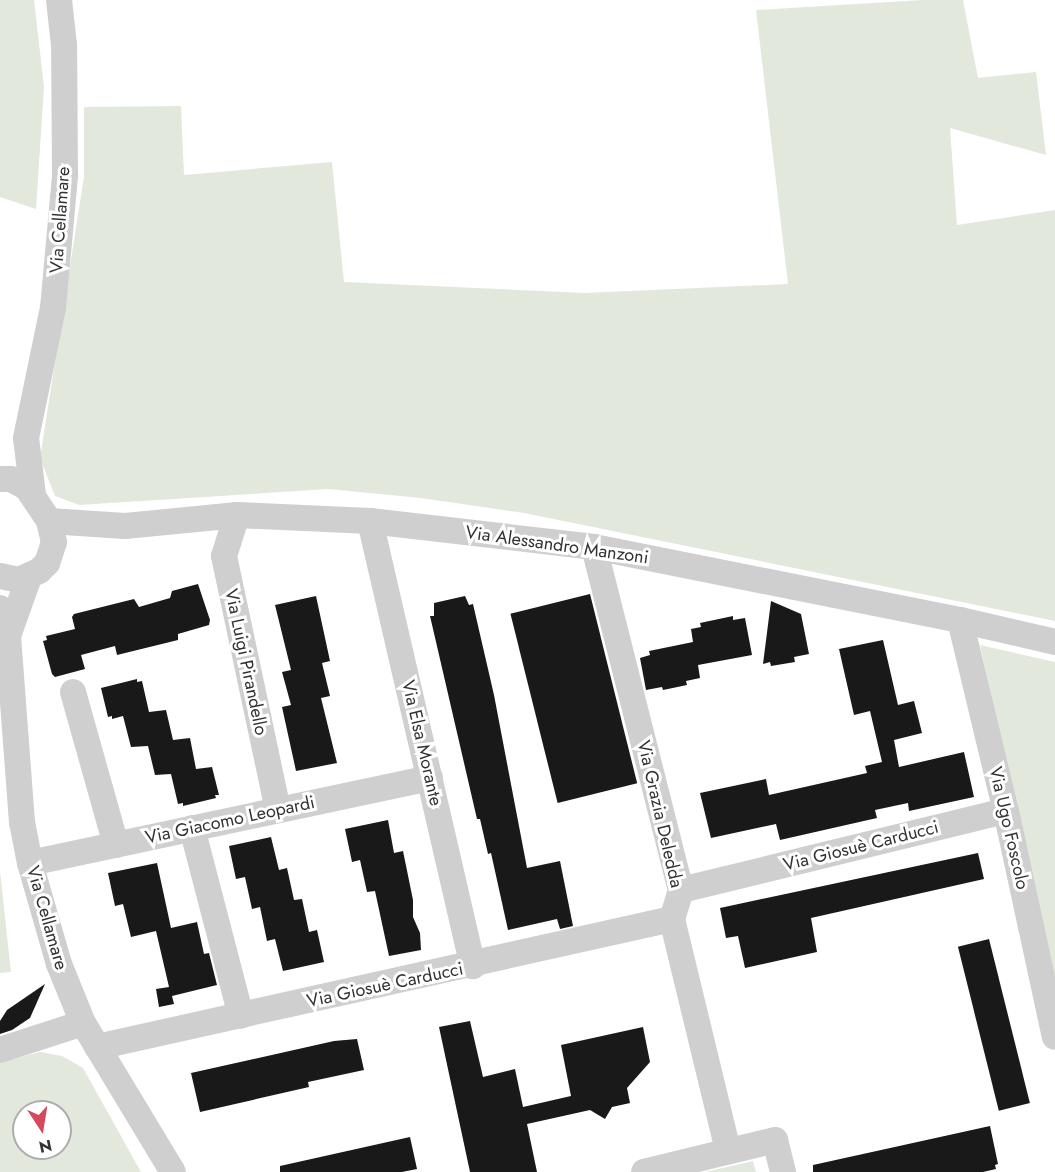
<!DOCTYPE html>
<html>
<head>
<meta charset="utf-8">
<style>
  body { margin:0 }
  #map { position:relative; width:1055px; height:1172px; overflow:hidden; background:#fff; font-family:Jost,sans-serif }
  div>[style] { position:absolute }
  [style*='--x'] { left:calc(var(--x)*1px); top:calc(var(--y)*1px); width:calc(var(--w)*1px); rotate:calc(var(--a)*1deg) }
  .green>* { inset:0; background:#e3e8dd }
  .building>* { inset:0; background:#191919; transform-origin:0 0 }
  .minor>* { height:26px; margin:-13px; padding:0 13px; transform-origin:13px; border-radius:13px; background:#cfcfcf }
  span { translate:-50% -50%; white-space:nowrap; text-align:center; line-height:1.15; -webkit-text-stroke:6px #fff; paint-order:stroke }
  .street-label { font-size:18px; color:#323232 }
  .north { position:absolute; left:12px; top:1100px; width:60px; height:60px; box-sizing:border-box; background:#fff; border:2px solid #adadad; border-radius:50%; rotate:168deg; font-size:16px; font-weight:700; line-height:24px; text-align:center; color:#323232 }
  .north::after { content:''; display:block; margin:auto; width:21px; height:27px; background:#d44a5c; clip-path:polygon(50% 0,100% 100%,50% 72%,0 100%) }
</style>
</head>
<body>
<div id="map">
  <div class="green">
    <i style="clip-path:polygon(0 0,34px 0,44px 87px,36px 209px,0 197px)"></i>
    <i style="clip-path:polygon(922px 0,963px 0,978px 78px,1036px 72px,1046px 155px,950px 128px,957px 225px,1055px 210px,1055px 621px,524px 513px,421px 498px,328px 489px,79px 505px,55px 496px,40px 458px,84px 177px,84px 107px,181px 106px,184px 175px,332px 162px,344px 282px,585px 293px,788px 284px,756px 10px)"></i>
    <i style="clip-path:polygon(980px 645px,1055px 662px,1055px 980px)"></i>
    <i style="clip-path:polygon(0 871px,11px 972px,0 973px)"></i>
    <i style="clip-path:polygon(evenodd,40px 1052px,62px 1056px,83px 1068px,141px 1172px,0 1172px,0 1062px,40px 1052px,24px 1112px,60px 1112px,60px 1148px,24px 1148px,24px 1112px)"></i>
    <i style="clip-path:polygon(753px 1161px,756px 1172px,705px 1172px)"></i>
  </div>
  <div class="building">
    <i style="clip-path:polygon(198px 584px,210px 620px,209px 625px,178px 634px,178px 640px,117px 655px,115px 646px,81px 655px,85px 669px,55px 677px,52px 674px,43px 641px,47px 640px,46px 636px,75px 629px,72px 617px,74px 614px,134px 599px,139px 607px,170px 598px,172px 591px)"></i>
    <i style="left:590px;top:594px;width:195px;height:82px;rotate:76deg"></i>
    <i style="clip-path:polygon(316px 596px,330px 661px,322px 663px,330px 696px,321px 698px,337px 763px,296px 771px,282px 707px,291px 705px,282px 672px,291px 670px,275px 605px)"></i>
    <i style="clip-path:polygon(465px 596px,469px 605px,473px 604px,494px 695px,527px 868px,560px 861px,573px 926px,560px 929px,557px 919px,508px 930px,491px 853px,488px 854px,480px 819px,477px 819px,430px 616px,434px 616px,434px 603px)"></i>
    <i style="clip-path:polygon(771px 601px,801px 614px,809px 654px,794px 657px,795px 662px,771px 666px,770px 662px,763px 664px)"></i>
    <i style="clip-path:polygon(733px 616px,733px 620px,745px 618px,752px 655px,698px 665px,700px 678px,686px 681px,687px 685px,663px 690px,662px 687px,646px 690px,640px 658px,650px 655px,649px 651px,693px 642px,691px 629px,701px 627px,700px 623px)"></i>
    <i style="clip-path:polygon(883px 640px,898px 705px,914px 701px,922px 733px,894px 740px,899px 767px,964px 752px,974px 797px,909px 811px,908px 803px,875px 810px,877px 818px,780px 840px,776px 824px,711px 838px,700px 793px,766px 779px,769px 795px,867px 773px,865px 766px,882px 762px,870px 711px,854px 715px,839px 649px)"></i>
    <i style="clip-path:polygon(137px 679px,137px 682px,142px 681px,149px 712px,166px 710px,173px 740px,190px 738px,196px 769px,212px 767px,219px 795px,215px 795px,216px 798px,183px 806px,183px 803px,178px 804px,171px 774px,155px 775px,148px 746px,131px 747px,123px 716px,112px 719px,112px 716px,108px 717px,101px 688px)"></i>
    <i style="clip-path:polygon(388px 820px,394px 853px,403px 851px,413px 900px,413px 917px,420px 933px,421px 950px,389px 956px,375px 891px,367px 892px,360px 860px,352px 862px,345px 829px)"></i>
    <i style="clip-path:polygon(271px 837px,279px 870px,287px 868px,294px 900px,302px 899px,309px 932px,317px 930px,324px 962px,283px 971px,275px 939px,267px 941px,260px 907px,252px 909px,245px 877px,236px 879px,229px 846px)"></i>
    <i style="clip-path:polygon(978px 853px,984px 879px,811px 918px,817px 952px,745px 968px,738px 936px,726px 938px,720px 908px)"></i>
    <i style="clip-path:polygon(157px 863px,171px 928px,197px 922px,204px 954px,209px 953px,217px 985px,172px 996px,174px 1004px,159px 1007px,156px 989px,169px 987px,156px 931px,131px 937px,123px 904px,115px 906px,108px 873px)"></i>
    <i style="left:989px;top:939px;width:169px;height:32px;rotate:76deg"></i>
    <i style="clip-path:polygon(45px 984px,30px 1018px,12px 1030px,0 1034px,0 1021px,7px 1010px)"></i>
    <i style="clip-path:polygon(470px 1021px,483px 1077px,515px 1069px,523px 1107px,571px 1096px,561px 1045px,643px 1027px,650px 1062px,627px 1088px,630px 1103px,612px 1107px,605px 1119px,590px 1110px,527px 1124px,537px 1172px,470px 1172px,439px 1027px)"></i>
    <i style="clip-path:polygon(357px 1039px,364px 1070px,308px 1082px,309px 1087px,200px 1112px,191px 1073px,334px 1041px)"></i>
    <i style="clip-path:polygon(990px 1126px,998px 1164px,995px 1165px,996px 1169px,983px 1172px,813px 1172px,813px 1165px)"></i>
    <i style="clip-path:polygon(410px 1137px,417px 1169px,402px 1172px,280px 1172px,280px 1166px)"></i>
  </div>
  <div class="minor">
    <i style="--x:0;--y:479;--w:11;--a:0"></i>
    <i style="--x:11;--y:479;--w:18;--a:29"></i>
    <i style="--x:27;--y:488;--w:40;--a:56"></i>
    <i style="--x:49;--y:521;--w:22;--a:77"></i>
    <i style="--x:54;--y:542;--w:22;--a:108"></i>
    <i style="--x:47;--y:563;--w:11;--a:135"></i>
    <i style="--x:39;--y:571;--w:22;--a:156"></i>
    <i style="--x:19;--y:580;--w:19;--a:-168"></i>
    <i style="--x:33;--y:495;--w:57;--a:-97"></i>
    <i style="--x:26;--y:438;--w:133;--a:-78.3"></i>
    <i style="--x:53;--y:308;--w:134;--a:-84.8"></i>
    <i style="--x:65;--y:175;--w:130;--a:-90.4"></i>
    <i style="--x:64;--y:45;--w:45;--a:-96.3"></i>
    <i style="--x:237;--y:515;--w:43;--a:107.6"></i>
    <i style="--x:224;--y:556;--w:260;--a:78"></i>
    <i style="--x:49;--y:521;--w:76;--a:3.8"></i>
    <i style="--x:125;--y:526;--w:113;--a:-5.6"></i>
    <i style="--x:237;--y:515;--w:133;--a:2.6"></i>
    <i style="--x:370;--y:521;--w:226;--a:6.6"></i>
    <i style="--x:594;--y:547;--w:373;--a:11.3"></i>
    <i style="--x:960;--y:620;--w:98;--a:13"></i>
    <i style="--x:370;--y:521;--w:457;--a:77"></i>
    <i style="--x:594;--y:547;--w:354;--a:75.8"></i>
    <i style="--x:681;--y:890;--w:30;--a:107"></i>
    <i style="--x:672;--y:919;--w:239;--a:76.4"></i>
    <i style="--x:0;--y:608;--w:29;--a:74"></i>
    <i style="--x:8;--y:636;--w:187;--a:85.7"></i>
    <i style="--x:22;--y:822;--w:42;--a:79"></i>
    <i style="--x:30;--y:863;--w:105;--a:74"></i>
    <i style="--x:59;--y:964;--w:64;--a:67.9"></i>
    <i style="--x:83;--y:1023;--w:174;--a:58.9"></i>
    <i style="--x:960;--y:620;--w:196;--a:76.5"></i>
    <i style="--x:1006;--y:811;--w:231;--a:77.8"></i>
    <i style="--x:8;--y:636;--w:63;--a:-70.4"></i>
    <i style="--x:73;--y:692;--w:159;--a:74.3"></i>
    <i style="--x:192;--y:828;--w:194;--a:75.4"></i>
    <i style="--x:30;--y:863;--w:409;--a:-12"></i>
    <i style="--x:681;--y:890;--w:334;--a:-13.7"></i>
    <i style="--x:97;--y:1047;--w:589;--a:-12.55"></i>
    <i style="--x:0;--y:1050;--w:87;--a:-18"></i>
    <i style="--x:644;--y:1172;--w:135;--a:-13.7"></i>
    <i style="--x:775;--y:1140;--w:33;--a:76"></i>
  </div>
  <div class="street-label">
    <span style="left:60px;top:220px;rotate:-86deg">Via Cellamare</span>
    <span style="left:557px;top:545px;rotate:8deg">Via Alessandro Manzoni</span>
    <span style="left:246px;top:662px;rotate:78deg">Via Luigi Pirandello</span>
    <span style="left:422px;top:743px;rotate:77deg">Via Elsa Morante</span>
    <span style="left:660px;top:814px;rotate:77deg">Via Grazia Deledda</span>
    <span style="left:230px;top:820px;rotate:-12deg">Via Giacomo Leopardi</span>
    <span style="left:1009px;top:828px;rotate:77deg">Via Ugo Foscolo</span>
    <span style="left:861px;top:846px;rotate:-14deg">Via Giosuè Carducci</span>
    <span style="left:47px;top:918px;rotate:74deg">Via Cellamare</span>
    <span style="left:385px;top:985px;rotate:-12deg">Via Giosuè Carducci</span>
  </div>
  <div class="north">N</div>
</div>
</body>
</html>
